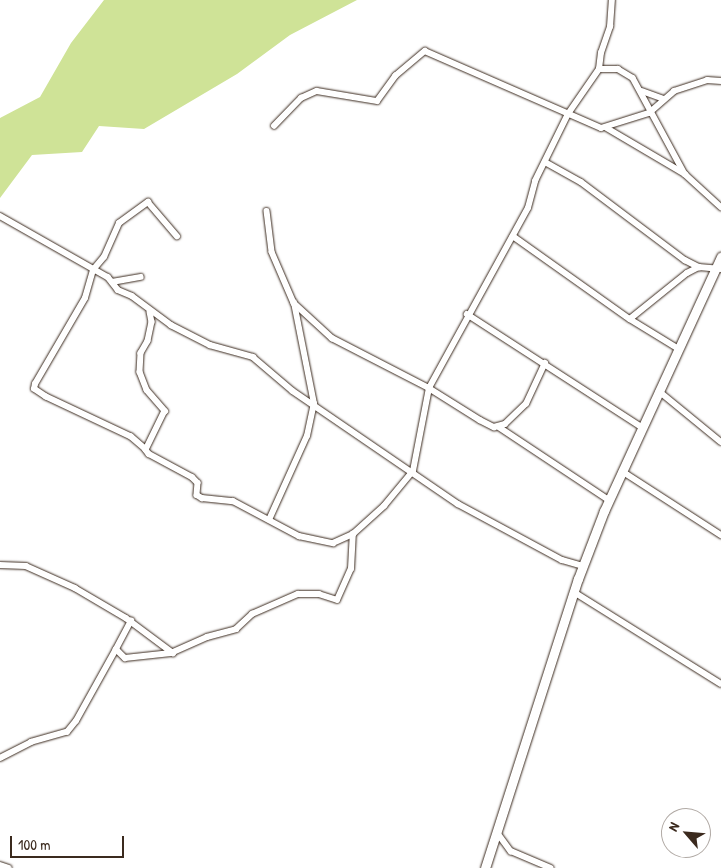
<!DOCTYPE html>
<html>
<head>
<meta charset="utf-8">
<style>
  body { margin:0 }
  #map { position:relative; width:721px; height:868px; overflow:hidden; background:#fff; font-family:"Patrick Hand",sans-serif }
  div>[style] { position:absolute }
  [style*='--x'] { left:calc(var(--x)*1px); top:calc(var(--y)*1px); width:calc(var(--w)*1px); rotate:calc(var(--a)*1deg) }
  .green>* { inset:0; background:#cfe397 }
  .roads { filter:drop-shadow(0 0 1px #3b2a1e) drop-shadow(0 0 1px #3b2a1e) }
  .street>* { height:5.5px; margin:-2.75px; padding:0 2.75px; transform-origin:2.75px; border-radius:2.75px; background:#fff }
  .primary>* { height:9px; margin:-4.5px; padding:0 4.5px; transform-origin:4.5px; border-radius:4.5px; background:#fff }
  span { translate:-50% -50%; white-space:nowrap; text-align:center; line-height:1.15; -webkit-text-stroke:4px #fff; paint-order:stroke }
  .north { position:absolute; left:661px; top:808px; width:50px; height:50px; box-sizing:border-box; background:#fff; border:1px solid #b1aaa5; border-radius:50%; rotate:297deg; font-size:14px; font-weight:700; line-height:20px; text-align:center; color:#3b2a1e }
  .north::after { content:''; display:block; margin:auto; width:18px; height:22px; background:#3b2a1e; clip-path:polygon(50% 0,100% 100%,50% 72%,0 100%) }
  .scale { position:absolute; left:10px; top:836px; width:114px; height:22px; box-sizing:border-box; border:2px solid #3b2a1e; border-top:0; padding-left:6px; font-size:15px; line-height:18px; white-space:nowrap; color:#3b2a1e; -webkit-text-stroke:4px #fff; paint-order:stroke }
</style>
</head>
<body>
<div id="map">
  <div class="green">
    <i style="clip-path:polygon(104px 0,357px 0,290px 35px,237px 74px,144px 129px,99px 126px,82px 152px,32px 155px,0 198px,0 118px,40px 97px,71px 43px)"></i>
  </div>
  <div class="roads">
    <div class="street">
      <i style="--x:599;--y:69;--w:16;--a:-83"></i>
      <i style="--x:601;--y:53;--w:28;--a:-71"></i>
      <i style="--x:610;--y:27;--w:27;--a:-86"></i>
      <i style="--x:642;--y:91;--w:23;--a:20"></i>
      <i style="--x:274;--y:126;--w:39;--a:-46"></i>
      <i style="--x:301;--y:98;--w:17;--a:-24"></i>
      <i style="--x:317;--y:91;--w:61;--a:9.5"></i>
      <i style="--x:377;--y:101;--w:31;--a:-54"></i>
      <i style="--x:395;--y:76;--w:39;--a:-40"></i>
      <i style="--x:425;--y:51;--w:192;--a:23.6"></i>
      <i style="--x:601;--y:128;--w:50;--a:-17.4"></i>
      <i style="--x:649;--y:113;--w:33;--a:-41"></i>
      <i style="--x:674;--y:91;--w:35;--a:-18"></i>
      <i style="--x:707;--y:80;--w:14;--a:4"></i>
      <i style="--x:607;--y:128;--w:91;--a:30.5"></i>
      <i style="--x:545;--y:162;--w:41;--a:29.1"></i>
      <i style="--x:581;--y:182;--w:130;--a:36.9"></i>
      <i style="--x:685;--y:260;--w:16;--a:27"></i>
      <i style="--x:267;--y:211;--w:41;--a:83"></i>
      <i style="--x:272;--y:252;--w:56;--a:66.7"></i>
      <i style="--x:294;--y:303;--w:52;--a:42.6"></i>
      <i style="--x:332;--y:338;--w:109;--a:27.3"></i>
      <i style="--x:429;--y:388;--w:60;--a:32.1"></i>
      <i style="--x:480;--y:420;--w:16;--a:27"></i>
      <i style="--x:494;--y:427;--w:11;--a:-15"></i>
      <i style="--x:505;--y:424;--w:29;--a:-44"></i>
      <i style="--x:526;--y:404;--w:45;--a:-65.1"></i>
      <i style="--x:0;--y:216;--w:124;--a:29.5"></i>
      <i style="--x:108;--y:277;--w:16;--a:52"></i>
      <i style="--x:118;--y:290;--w:15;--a:23"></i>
      <i style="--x:132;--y:296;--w:49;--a:36.6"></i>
      <i style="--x:171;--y:325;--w:44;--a:27.1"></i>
      <i style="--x:210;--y:345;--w:45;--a:15.6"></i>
      <i style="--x:253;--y:357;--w:52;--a:40.4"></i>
      <i style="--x:293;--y:391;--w:200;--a:34.4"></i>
      <i style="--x:458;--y:504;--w:118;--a:28.3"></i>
      <i style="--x:562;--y:560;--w:22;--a:16"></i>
      <i style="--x:513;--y:236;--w:143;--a:35.4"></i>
      <i style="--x:630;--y:319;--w:57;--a:31.5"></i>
      <i style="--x:112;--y:282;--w:29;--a:-10"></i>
      <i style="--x:150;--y:312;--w:10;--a:79"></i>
      <i style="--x:152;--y:322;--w:19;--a:102"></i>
      <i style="--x:148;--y:341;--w:14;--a:120"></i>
      <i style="--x:141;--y:353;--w:19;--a:93"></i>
      <i style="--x:140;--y:372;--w:19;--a:69"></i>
      <i style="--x:147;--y:390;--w:28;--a:49"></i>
      <i style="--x:165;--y:411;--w:43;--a:116"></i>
      <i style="--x:146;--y:450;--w:5;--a:53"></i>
      <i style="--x:149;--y:454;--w:49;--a:28.1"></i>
      <i style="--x:192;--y:477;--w:8;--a:45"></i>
      <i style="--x:198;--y:483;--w:12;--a:95"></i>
      <i style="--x:197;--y:495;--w:6;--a:31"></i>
      <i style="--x:202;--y:498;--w:31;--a:6"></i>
      <i style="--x:233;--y:501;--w:75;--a:27.9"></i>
      <i style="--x:299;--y:536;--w:35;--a:12"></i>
      <i style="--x:333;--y:543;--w:22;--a:-24"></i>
      <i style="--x:353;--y:534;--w:42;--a:-42.1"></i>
      <i style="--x:384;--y:506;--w:45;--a:-50.4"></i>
      <i style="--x:413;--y:471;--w:85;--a:-79.1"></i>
      <i style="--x:429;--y:388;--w:205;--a:-61.2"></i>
      <i style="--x:528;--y:208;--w:28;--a:-75"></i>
      <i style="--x:535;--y:181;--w:75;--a:-63.8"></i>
      <i style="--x:568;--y:114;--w:55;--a:-55.4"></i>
      <i style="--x:599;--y:69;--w:19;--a:0"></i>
      <i style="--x:618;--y:69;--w:17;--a:31"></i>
      <i style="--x:633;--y:78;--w:109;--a:61.6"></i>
      <i style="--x:685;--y:174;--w:49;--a:42.5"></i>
      <i style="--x:467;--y:314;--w:208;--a:32.9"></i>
      <i style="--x:630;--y:319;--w:73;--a:-38.9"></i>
      <i style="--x:687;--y:273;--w:13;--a:-27"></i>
      <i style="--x:699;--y:267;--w:22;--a:5"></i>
      <i style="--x:659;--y:391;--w:80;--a:39.4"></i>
      <i style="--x:499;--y:427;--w:132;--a:33.6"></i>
      <i style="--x:146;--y:450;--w:20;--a:-139"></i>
      <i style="--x:131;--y:437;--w:94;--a:-154.8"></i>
      <i style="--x:46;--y:397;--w:14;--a:-146"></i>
      <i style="--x:34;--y:389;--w:5;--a:-79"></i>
      <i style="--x:35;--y:384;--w:99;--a:-59.8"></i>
      <i style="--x:85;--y:298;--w:29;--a:-74"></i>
      <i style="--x:93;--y:270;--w:17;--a:-50"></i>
      <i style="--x:104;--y:257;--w:37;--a:-66"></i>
      <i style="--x:119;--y:223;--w:36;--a:-36"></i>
      <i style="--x:148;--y:202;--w:45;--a:49.5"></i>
      <i style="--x:622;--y:471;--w:118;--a:32.9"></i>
      <i style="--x:269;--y:520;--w:92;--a:-65.7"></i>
      <i style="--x:307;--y:436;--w:33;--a:-78"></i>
      <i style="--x:314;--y:404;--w:103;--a:-101.2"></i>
      <i style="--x:0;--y:565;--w:26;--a:2"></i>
      <i style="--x:26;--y:566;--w:54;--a:24.2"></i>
      <i style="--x:75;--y:588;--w:59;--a:30.5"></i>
      <i style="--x:126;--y:618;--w:59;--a:36.7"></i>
      <i style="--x:574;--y:592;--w:173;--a:32"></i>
      <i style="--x:116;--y:649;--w:32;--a:-62"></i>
      <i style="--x:0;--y:758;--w:35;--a:-27"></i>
      <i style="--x:31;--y:742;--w:37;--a:-16"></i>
      <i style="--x:67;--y:732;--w:14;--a:-51"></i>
      <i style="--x:76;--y:721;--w:82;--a:-60.9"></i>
      <i style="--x:116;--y:649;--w:13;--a:45"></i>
      <i style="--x:125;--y:658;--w:46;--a:-6.2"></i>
      <i style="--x:171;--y:653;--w:39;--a:-24"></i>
      <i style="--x:207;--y:637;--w:30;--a:-15"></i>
      <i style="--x:236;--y:629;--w:22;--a:-43"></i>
      <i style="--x:252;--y:614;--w:50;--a:-23.5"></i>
      <i style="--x:298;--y:594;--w:21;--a:0"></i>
      <i style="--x:319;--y:594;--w:19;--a:18"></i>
      <i style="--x:337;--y:600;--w:34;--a:-66"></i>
      <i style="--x:351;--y:569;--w:35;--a:-87"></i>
      <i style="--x:497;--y:832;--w:24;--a:54"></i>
      <i style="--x:511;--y:851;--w:43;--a:23"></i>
      <i style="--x:0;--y:865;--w:9;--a:18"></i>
    </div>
    <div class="primary">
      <i style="--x:485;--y:868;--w:304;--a:-72.2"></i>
      <i style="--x:578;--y:579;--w:73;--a:-69.1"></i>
      <i style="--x:604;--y:511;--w:280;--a:-65.3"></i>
    </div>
  </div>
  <div class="north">N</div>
  <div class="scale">100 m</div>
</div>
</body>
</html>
